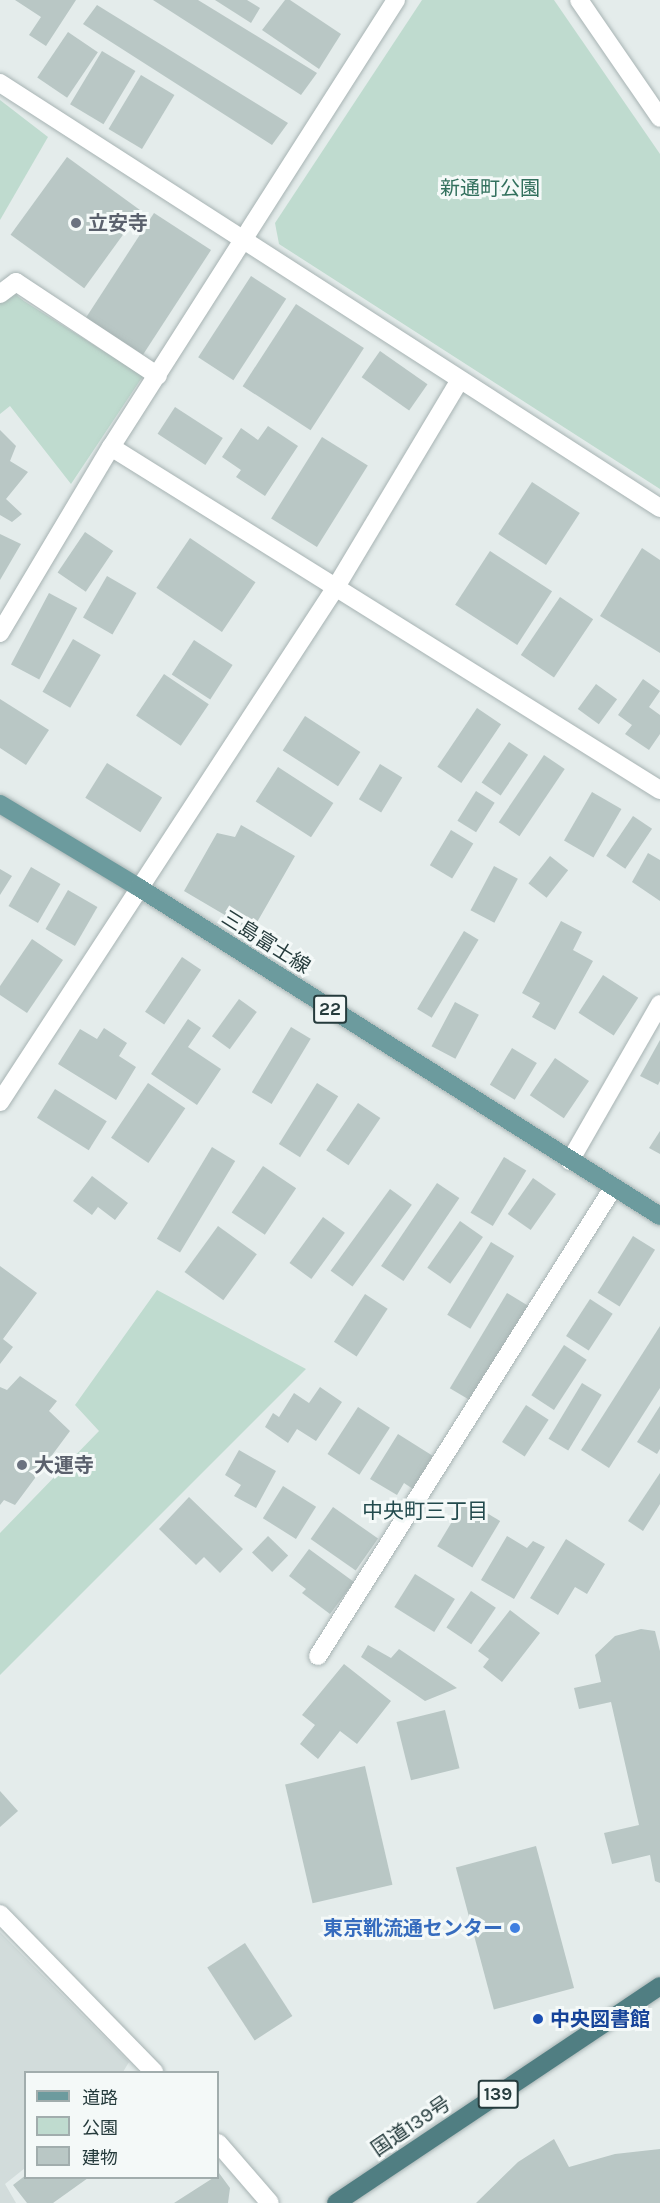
<!DOCTYPE html>
<html>
<head>
<meta charset="utf-8">
<style>
  body { margin:0 }
  #map { position:relative; width:660px; height:2203px; overflow:hidden; background:#e4eceb; font-family:Karla,"Noto Sans JP",sans-serif }
  div>[style] { position:absolute }
  [style*='--x'] { left:calc(var(--x)*1px); top:calc(var(--y)*1px); width:calc(var(--w)*1px); rotate:calc(var(--a)*1deg) }
  .built>* { inset:0; background:#d2dcdb }
  .green>* { inset:0; background:#bfdbcf }
  .building>* { inset:0; background:#b9c7c5; transform-origin:0 0 }
  .roads { filter:drop-shadow(0 0 2px #a7b3b3) drop-shadow(0 0 2px #a7b3b3) }
  .minor>* { height:18px; margin:-9px; padding:0 9px; transform-origin:9px; border-radius:9px; background:#fff }
  .primary>* { height:18px; margin:-9px; padding:0 9px; transform-origin:9px; border-radius:9px; background:#6c9b9e }
  .trunk>* { height:18px; margin:-9px; padding:0 9px; transform-origin:9px; border-radius:9px; background:#507e82 }
  .dots>* { width:16px; height:16px; translate:-50% -50%; box-sizing:border-box; border:3px solid #f4f9f8; border-radius:50% }
  span { translate:-50% -50%; white-space:nowrap; text-align:center; line-height:1.15; -webkit-text-stroke:6px #f4f9f8; paint-order:stroke }
  .shield-label span { padding:2px 4px; background:#f4f9f8; border:2px solid; border-radius:4px; -webkit-text-stroke-width:0 }
  .shield-label { font-size:18px; color:#253b3c; font-weight:700 }
  .park-label { font-size:20px; color:#32705d }
  .worship-label { font-size:20px; color:#5b616d; font-weight:700 }
  .left { translate:0 -50%; text-align:left }
  .street-label { font-size:20px; color:#253b3c }
  .shop-label { font-size:20px; color:#366cbe; font-weight:700 }
  .right { translate:-100% -50%; text-align:right }
  .transit-label { font-size:20px; color:#164399; font-weight:700 }
  .neighbourhood-label { font-size:21px; color:#224a4d }
  .legend { position:absolute; left:24px; top:2071px; width:195px; height:108px; box-sizing:border-box; background:#f4f9f8; border:2px solid #a1adad; margin:0; padding:8px 10px; list-style:none; font-size:18px; color:#253b3c }
  .legend li { display:flex; align-items:center; gap:12px; height:30px }
  .legend b { width:30px; border:2px solid #a1adad }
</style>
</head>
<body>
<div id="map">
  <div class="built">
    <i style="clip-path:polygon(0 1932px,129px 2062px,123px 2072px,26px 2072px,25px 2168px,5px 2184px,16px 2203px,0 2203px)"></i>
  </div>
  <div class="green">
    <i style="clip-path:polygon(422px 0,554px 0,660px 154px,660px 489px,279px 244px,275px 223px)"></i>
    <i style="clip-path:polygon(0 100px,48px 137px,0 220px)"></i>
    <i style="clip-path:polygon(0 282px,24px 301px,143px 376px,71px 484px,10px 406px,0 414px)"></i>
    <i style="clip-path:polygon(157px 1290px,306px 1369px,0 1675px,0 1533px,99px 1431px,75px 1405px)"></i>
  </div>
  <div class="building">
    <i style="clip-path:polygon(15px 0,76px 0,46px 46px,29px 35px,41px 17px)"></i>
    <i style="clip-path:polygon(153px 0,198px 0,317px 73px,301px 95px)"></i>
    <i style="clip-path:polygon(215px 0,247px 0,260px 8px,251px 23px)"></i>
    <i style="clip-path:polygon(285px 0,290px 0,341px 34px,319px 69px,262px 30px)"></i>
    <i style="clip-path:polygon(97px 5px,288px 123px,272px 145px,83px 24px)"></i>
    <i style="left:68px;top:32px;width:36px;height:55px;rotate:34deg"></i>
    <i style="left:102px;top:51px;width:39px;height:62px;rotate:31deg"></i>
    <i style="left:141px;top:75px;width:39px;height:63px;rotate:31deg"></i>
    <i style="left:67px;top:157px;width:91px;height:96px;rotate:36deg"></i>
    <i style="left:154px;top:213px;width:68px;height:125px;rotate:33deg"></i>
    <i style="left:251px;top:276px;width:42px;height:97px;rotate:33deg"></i>
    <i style="left:296px;top:304px;width:81px;height:98px;rotate:33deg"></i>
    <i style="left:380px;top:351px;width:58px;height:32px;rotate:35deg"></i>
    <i style="left:175px;top:407px;width:57px;height:32px;rotate:33deg"></i>
    <i style="clip-path:polygon(268px 426px,298px 446px,265px 496px,236px 477px,241px 470px,222px 457px,241px 428px,258px 440px)"></i>
    <i style="clip-path:polygon(0 430px,16px 446px,10px 461px,28px 472px,6px 499px,22px 514px,12px 522px,0 515px)"></i>
    <i style="left:322px;top:437px;width:54px;height:96px;rotate:32deg"></i>
    <i style="left:532px;top:482px;width:57px;height:62px;rotate:33deg"></i>
    <i style="left:85px;top:532px;width:34px;height:49px;rotate:34deg"></i>
    <i style="clip-path:polygon(0 534px,21px 544px,0 580px)"></i>
    <i style="left:190px;top:538px;width:79px;height:60px;rotate:34deg"></i>
    <i style="clip-path:polygon(642px 548px,660px 560px,660px 653px,600px 616px)"></i>
    <i style="left:490px;top:551px;width:74px;height:64px;rotate:33deg"></i>
    <i style="left:107px;top:576px;width:34px;height:48px;rotate:30deg"></i>
    <i style="left:49px;top:593px;width:32px;height:81px;rotate:28deg"></i>
    <i style="left:560px;top:597px;width:40px;height:70px;rotate:34deg"></i>
    <i style="left:73px;top:639px;width:32px;height:61px;rotate:30deg"></i>
    <i style="left:194px;top:640px;width:46px;height:41px;rotate:33deg"></i>
    <i style="left:164px;top:674px;width:54px;height:50px;rotate:34deg"></i>
    <i style="clip-path:polygon(643px 679px,660px 691px,649px 707px,660px 715px,660px 734px,649px 750px,625px 734px,632px 725px,618px 715px)"></i>
    <i style="left:596px;top:684px;width:26px;height:31px;rotate:36deg"></i>
    <i style="clip-path:polygon(0 699px,49px 730px,26px 765px,0 748px)"></i>
    <i style="left:477px;top:708px;width:29px;height:71px;rotate:34deg"></i>
    <i style="left:305px;top:716px;width:66px;height:41px;rotate:33deg"></i>
    <i style="left:509px;top:742px;width:23px;height:49px;rotate:34deg"></i>
    <i style="left:544px;top:755px;width:25px;height:81px;rotate:34deg"></i>
    <i style="left:107px;top:763px;width:65px;height:41px;rotate:32deg"></i>
    <i style="left:380px;top:764px;width:26px;height:41px;rotate:31deg"></i>
    <i style="left:278px;top:767px;width:66px;height:41px;rotate:33deg"></i>
    <i style="left:476px;top:791px;width:22px;height:35px;rotate:32deg"></i>
    <i style="left:592px;top:792px;width:34px;height:56px;rotate:30deg"></i>
    <i style="left:633px;top:816px;width:23px;height:48px;rotate:34deg"></i>
    <i style="clip-path:polygon(241px 825px,295px 856px,252px 931px,184px 891px,217px 833px,235px 837px)"></i>
    <i style="left:451px;top:830px;width:26px;height:41px;rotate:31deg"></i>
    <i style="clip-path:polygon(648px 853px,660px 860px,660px 901px,632px 882px)"></i>
    <i style="left:550px;top:856px;width:23px;height:35px;rotate:38deg"></i>
    <i style="left:494px;top:866px;width:27px;height:50px;rotate:28deg"></i>
    <i style="left:31px;top:867px;width:34px;height:45px;rotate:30deg"></i>
    <i style="clip-path:polygon(0 869px,12px 876px,0 895px)"></i>
    <i style="left:68px;top:890px;width:34px;height:45px;rotate:30deg"></i>
    <i style="clip-path:polygon(561px 921px,582px 932px,573px 950px,593px 961px,555px 1030px,532px 1017px,540px 1003px,522px 993px)"></i>
    <i style="left:464px;top:931px;width:17px;height:91px;rotate:31deg"></i>
    <i style="clip-path:polygon(32px 939px,63px 960px,27px 1013px,0 995px,0 986px)"></i>
    <i style="left:182px;top:957px;width:23px;height:66px;rotate:34deg"></i>
    <i style="left:603px;top:975px;width:42px;height:45px;rotate:33deg"></i>
    <i style="left:239px;top:999px;width:22px;height:46px;rotate:36deg"></i>
    <i style="left:455px;top:1002px;width:27px;height:50px;rotate:28deg"></i>
    <i style="clip-path:polygon(188px 1019px,201px 1028px,188px 1047px,221px 1069px,197px 1105px,151px 1074px)"></i>
    <i style="left:291px;top:1027px;width:23px;height:76px;rotate:31deg"></i>
    <i style="clip-path:polygon(104px 1028px,127px 1043px,119px 1056px,136px 1067px,116px 1100px,58px 1064px,80px 1029px,97px 1039px)"></i>
    <i style="clip-path:polygon(660px 1040px,660px 1081px,658px 1085px,640px 1076px)"></i>
    <i style="left:512px;top:1048px;width:29px;height:43px;rotate:31deg"></i>
    <i style="left:555px;top:1058px;width:41px;height:45px;rotate:34deg"></i>
    <i style="left:148px;top:1083px;width:45px;height:66px;rotate:34deg"></i>
    <i style="left:317px;top:1083px;width:25px;height:72px;rotate:32deg"></i>
    <i style="left:55px;top:1089px;width:61px;height:34px;rotate:32deg"></i>
    <i style="left:358px;top:1103px;width:27px;height:57px;rotate:34deg"></i>
    <i style="clip-path:polygon(660px 1131px,660px 1154px,649px 1148px)"></i>
    <i style="left:212px;top:1147px;width:27px;height:107px;rotate:31deg"></i>
    <i style="left:504px;top:1157px;width:26px;height:65px;rotate:31deg"></i>
    <i style="left:263px;top:1166px;width:40px;height:56px;rotate:34deg"></i>
    <i style="clip-path:polygon(92px 1176px,128px 1203px,115px 1220px,98px 1207px,92px 1215px,73px 1201px)"></i>
    <i style="left:533px;top:1178px;width:28px;height:44px;rotate:35deg"></i>
    <i style="left:437px;top:1183px;width:27px;height:100px;rotate:34deg"></i>
    <i style="left:390px;top:1189px;width:27px;height:101px;rotate:36deg"></i>
    <i style="left:323px;top:1217px;width:27px;height:57px;rotate:36deg"></i>
    <i style="left:460px;top:1221px;width:28px;height:57px;rotate:35deg"></i>
    <i style="left:218px;top:1226px;width:48px;height:57px;rotate:36deg"></i>
    <i style="left:633px;top:1236px;width:26px;height:67px;rotate:32deg"></i>
    <i style="left:491px;top:1242px;width:27px;height:85px;rotate:31deg"></i>
    <i style="clip-path:polygon(0 1266px,37px 1293px,3px 1339px,13px 1347px,0 1364px)"></i>
    <i style="left:507px;top:1293px;width:27px;height:111px;rotate:31deg"></i>
    <i style="left:365px;top:1294px;width:27px;height:57px;rotate:33deg"></i>
    <i style="left:590px;top:1299px;width:27px;height:44px;rotate:33deg"></i>
    <i style="clip-path:polygon(660px 1326px,660px 1388px,609px 1468px,581px 1450px)"></i>
    <i style="left:564px;top:1345px;width:27px;height:60px;rotate:33deg"></i>
    <i style="clip-path:polygon(20px 1376px,57px 1401px,49px 1411px,70px 1431px,15px 1505px,4px 1500px,0 1505px,0 1387px,7px 1390px)"></i>
    <i style="left:582px;top:1383px;width:23px;height:65px;rotate:31deg"></i>
    <i style="clip-path:polygon(320px 1387px,342px 1402px,316px 1441px,297px 1429px,288px 1443px,265px 1427px,273px 1413px,279px 1417px,294px 1393px,309px 1403px)"></i>
    <i style="left:526px;top:1405px;width:27px;height:44px;rotate:33deg"></i>
    <i style="clip-path:polygon(660px 1406px,660px 1449px,657px 1454px,637px 1442px)"></i>
    <i style="left:358px;top:1407px;width:38px;height:56px;rotate:33deg"></i>
    <i style="clip-path:polygon(398px 1434px,433px 1456px,413px 1489px,404px 1483px,397px 1495px,370px 1479px)"></i>
    <i style="clip-path:polygon(239px 1450px,276px 1471px,256px 1508px,234px 1496px,241px 1485px,225px 1475px)"></i>
    <i style="clip-path:polygon(660px 1473px,660px 1504px,643px 1531px,628px 1521px)"></i>
    <i style="left:283px;top:1486px;width:39px;height:38px;rotate:32deg"></i>
    <i style="clip-path:polygon(189px 1497px,243px 1549px,220px 1573px,204px 1557px,196px 1565px,159px 1529px)"></i>
    <i style="left:465px;top:1500px;width:41px;height:54px;rotate:31deg"></i>
    <i style="left:333px;top:1507px;width:55px;height:39px;rotate:35deg"></i>
    <i style="left:268px;top:1536px;width:28px;height:23px;rotate:44deg"></i>
    <i style="clip-path:polygon(507px 1536px,527px 1548px,533px 1541px,545px 1547px,514px 1599px,481px 1580px)"></i>
    <i style="clip-path:polygon(566px 1539px,605px 1564px,587px 1594px,575px 1587px,558px 1615px,530px 1598px)"></i>
    <i style="clip-path:polygon(309px 1549px,354px 1582px,330px 1614px,302px 1593px,306px 1589px,289px 1576px)"></i>
    <i style="left:415px;top:1574px;width:47px;height:39px;rotate:32deg"></i>
    <i style="left:471px;top:1591px;width:30px;height:44px;rotate:34deg"></i>
    <i style="clip-path:polygon(510px 1610px,540px 1633px,502px 1682px,483px 1667px,489px 1659px,478px 1651px)"></i>
    <i style="clip-path:polygon(641px 1629px,655px 1631px,660px 1651px,660px 1883px,655px 1881px,650px 1855px,612px 1864px,604px 1833px,639px 1825px,611px 1702px,579px 1709px,574px 1688px,601px 1682px,595px 1655px,615px 1636px)"></i>
    <i style="clip-path:polygon(368px 1645px,391px 1658px,399px 1649px,457px 1688px,425px 1701px,361px 1657px)"></i>
    <i style="clip-path:polygon(344px 1664px,391px 1701px,357px 1744px,340px 1731px,318px 1759px,300px 1744px,315px 1725px,302px 1715px)"></i>
    <i style="left:445px;top:1710px;width:60px;height:50px;rotate:76deg"></i>
    <i style="left:365px;top:1766px;width:122px;height:82px;rotate:77deg"></i>
    <i style="clip-path:polygon(0 1791px,18px 1811px,0 1827px)"></i>
    <i style="left:536px;top:1846px;width:147px;height:83px;rotate:75deg"></i>
    <i style="left:245px;top:1943px;width:87px;height:45px;rotate:57deg"></i>
    <i style="clip-path:polygon(554px 2139px,569px 2167px,615px 2154px,660px 2149px,660px 2203px,476px 2203px,518px 2162px)"></i>
    <i style="clip-path:polygon(219px 2173px,230px 2188px,228px 2203px,174px 2203px,213px 2178px,218px 2178px)"></i>
    <i style="clip-path:polygon(26px 2175px,26px 2178px,88px 2178px,53px 2203px,27px 2203px,13px 2185px)"></i>
  </div>
  <div class="roads">
    <div class="minor">
      <i style="--x:579;--y:0;--w:143;--a:55.5"></i>
      <i style="--x:0;--y:83;--w:785;--a:32.78"></i>
      <i style="--x:0;--y:294;--w:20;--a:-37"></i>
      <i style="--x:16;--y:282;--w:170;--a:33.5"></i>
      <i style="--x:111;--y:447;--w:647;--a:32"></i>
      <i style="--x:0;--y:633;--w:217;--a:-59.2"></i>
      <i style="--x:111;--y:447;--w:530;--a:-57.48"></i>
      <i style="--x:0;--y:1102;--w:615;--a:-56.88"></i>
      <i style="--x:336;--y:587;--w:241;--a:-59.1"></i>
      <i style="--x:570;--y:1161;--w:181;--a:-60.2"></i>
      <i style="--x:318;--y:1656;--w:553;--a:-57.78"></i>
      <i style="--x:0;--y:1914;--w:221;--a:45.7"></i>
      <i style="--x:218;--y:2143;--w:79;--a:49.1"></i>
    </div>
    <div class="primary">
      <i style="--x:0;--y:804;--w:161;--a:31"></i>
      <i style="--x:138;--y:887;--w:617;--a:32.22"></i>
    </div>
    <div class="trunk">
      <i style="--x:336;--y:2203;--w:390;--a:-33.8"></i>
    </div>
  </div>
  <div class="dots">
    <i style="left:76px;top:223px;background:#6b7280"></i>
    <i style="left:22px;top:1465px;background:#6b7280"></i>
    <i style="left:515px;top:1928px;background:#3f7fe0"></i>
    <i style="left:538px;top:2019px;background:#1a4fb4"></i>
  </div>
  <div class="shield-label">
    <span style="left:330px;top:1009px">22</span>
    <span style="left:498px;top:2094px">139</span>
  </div>
  <div class="park-label">
    <span style="left:490px;top:188px">新通町公園</span>
  </div>
  <div class="worship-label">
    <span class="left" style="left:88px;top:223px">立安寺</span>
    <span class="left" style="left:34px;top:1465px">大運寺</span>
  </div>
  <div class="street-label">
    <span style="left:266px;top:942px;rotate:32deg">三島富士線</span>
    <span style="left:411px;top:2126px;rotate:-34deg">国道139号</span>
  </div>
  <div class="shop-label">
    <span class="right" style="left:503px;top:1928px">東京靴流通センター</span>
  </div>
  <div class="transit-label">
    <span class="left" style="left:550px;top:2019px">中央図書館</span>
  </div>
  <div class="neighbourhood-label">
    <span style="left:425px;top:1511px">中央町三丁目</span>
  </div>
  <ul class="legend">
  <li><b style="height:8px;background:#6c9b9e"></b>道路</li>
  <li><b style="height:16px;background:#bfdbcf"></b>公園</li>
  <li><b style="height:16px;background:#b9c7c5"></b>建物</li>
  </ul>
</div>
</body>
</html>
